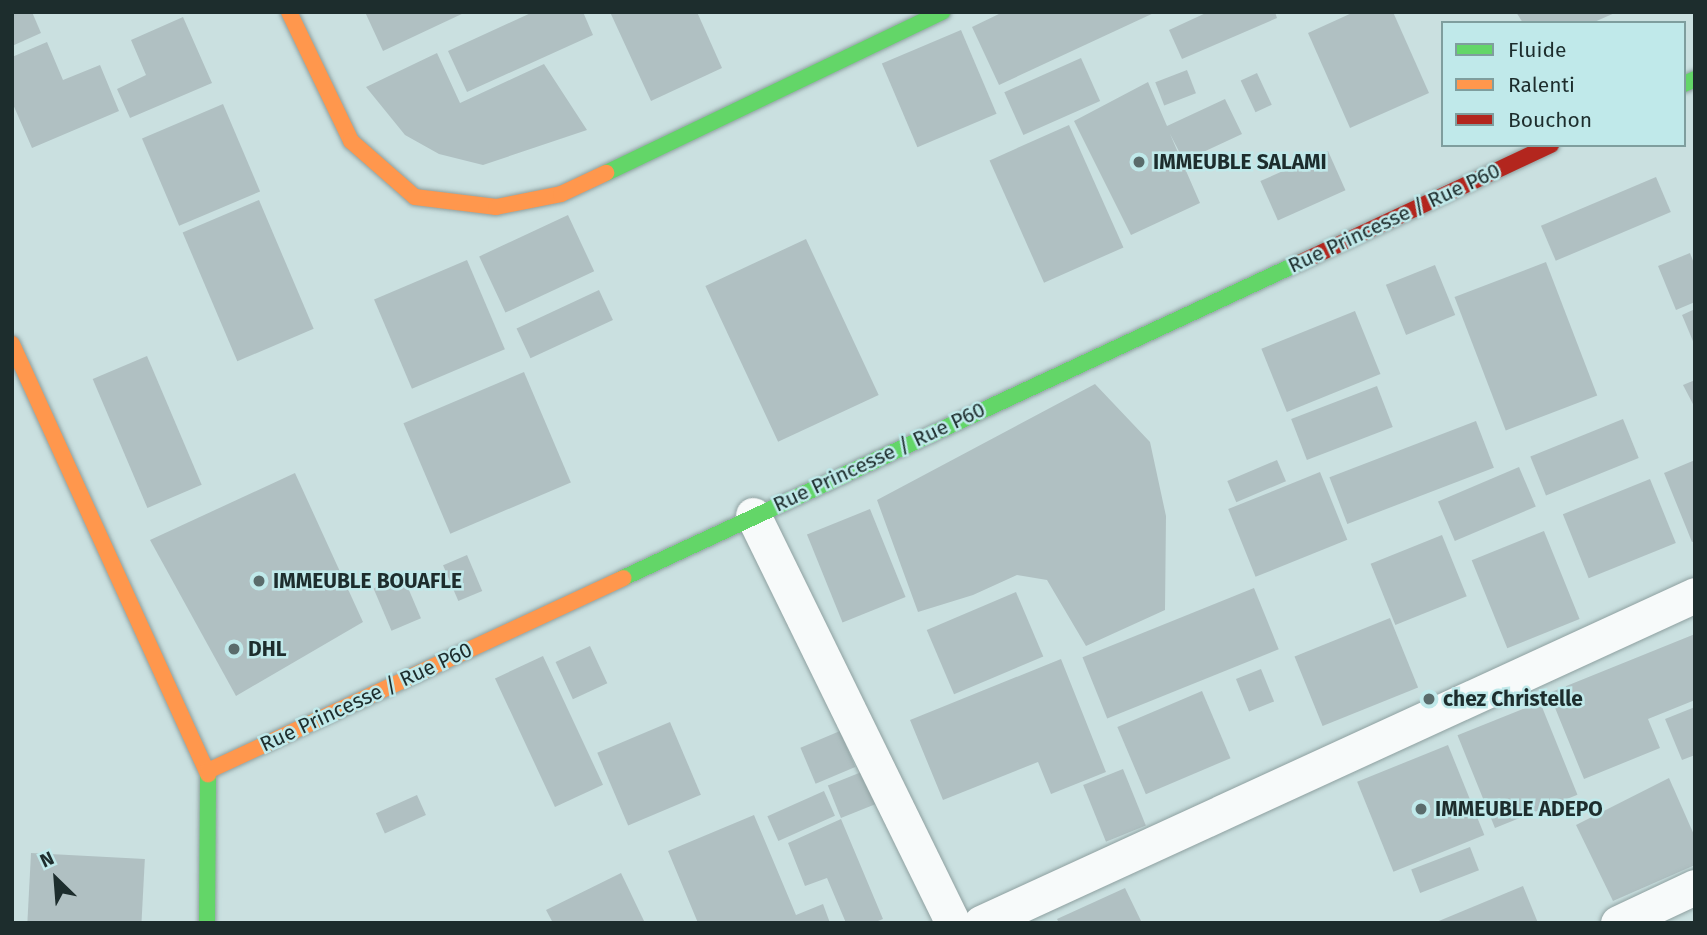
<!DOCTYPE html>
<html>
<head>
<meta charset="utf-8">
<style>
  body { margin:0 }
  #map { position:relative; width:1707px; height:935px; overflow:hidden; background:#cae0e0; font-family:"Fira Sans",sans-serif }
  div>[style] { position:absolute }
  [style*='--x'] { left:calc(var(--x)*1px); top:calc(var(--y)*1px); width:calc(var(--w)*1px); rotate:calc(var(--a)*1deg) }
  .building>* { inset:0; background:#b0c0c2; transform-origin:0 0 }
  .roads { filter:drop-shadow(0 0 2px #8ea0a0) drop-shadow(0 0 2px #8ea0a0) }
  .street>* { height:35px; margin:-17.5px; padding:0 17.5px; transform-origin:17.5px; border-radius:17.5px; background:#f7fafa }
  .fast>* { height:16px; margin:-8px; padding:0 8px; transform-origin:8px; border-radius:8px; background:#63d668 }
  .slow>* { height:16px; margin:-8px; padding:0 8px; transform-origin:8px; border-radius:8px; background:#ff974d }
  .jam>* { height:16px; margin:-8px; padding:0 8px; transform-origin:8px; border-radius:8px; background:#b3261e }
  .dots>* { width:19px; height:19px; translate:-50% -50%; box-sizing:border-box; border:4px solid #c0e9ea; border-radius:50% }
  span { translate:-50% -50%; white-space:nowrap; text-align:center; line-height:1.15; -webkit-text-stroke:5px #c0e9ea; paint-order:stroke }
  .poi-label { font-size:21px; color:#1d2d2d; font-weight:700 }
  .left { translate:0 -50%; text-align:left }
  .street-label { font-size:21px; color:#1d2d2d }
  .frame { position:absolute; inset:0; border:14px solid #1d2d2d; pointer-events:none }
  .legend { position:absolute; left:1441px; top:21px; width:245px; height:126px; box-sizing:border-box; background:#c0e9ea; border:2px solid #7f9e9e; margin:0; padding:9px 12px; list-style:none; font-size:21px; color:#1d2d2d }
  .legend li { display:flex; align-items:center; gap:14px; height:35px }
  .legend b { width:35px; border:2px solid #7f9e9e }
  .north { position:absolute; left:21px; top:844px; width:70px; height:70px; -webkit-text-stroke:5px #c0e9ea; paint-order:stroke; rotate:335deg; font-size:19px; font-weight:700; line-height:28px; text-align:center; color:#1d2d2d }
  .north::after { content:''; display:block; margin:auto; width:24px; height:32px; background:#1d2d2d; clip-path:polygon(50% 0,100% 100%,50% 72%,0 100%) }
</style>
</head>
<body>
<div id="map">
  <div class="building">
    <i style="clip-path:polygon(12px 12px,32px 12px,41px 33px,12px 46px)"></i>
    <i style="clip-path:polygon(365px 12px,466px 12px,383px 51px)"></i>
    <i style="clip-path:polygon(533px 12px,583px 12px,593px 35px,467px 92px,448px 51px)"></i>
    <i style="clip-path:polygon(610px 12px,697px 12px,722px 68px,651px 101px)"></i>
    <i style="clip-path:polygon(1003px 12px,1156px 12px,999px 85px,972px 27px)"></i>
    <i style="clip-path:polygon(1208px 12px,1275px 12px,1277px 18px,1182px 59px,1169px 30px)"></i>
    <i style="clip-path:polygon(1354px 12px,1393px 12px,1429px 93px,1350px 128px,1308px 33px)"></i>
    <i style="clip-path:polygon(1516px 12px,1617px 12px,1592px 23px,1523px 23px)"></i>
    <i style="clip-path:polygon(183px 17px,212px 83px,130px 118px,117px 89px,146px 75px,131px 40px)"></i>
    <i style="left:961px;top:30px;width:91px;height:86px;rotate:67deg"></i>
    <i style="clip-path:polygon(47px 42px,63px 80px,100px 65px,119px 111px,32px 148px,12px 102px,12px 57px)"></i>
    <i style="clip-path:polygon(437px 53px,460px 103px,544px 64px,587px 130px,483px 165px,439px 154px,405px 135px,366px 87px)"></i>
    <i style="left:1081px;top:58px;width:47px;height:84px;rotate:66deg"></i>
    <i style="left:1187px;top:70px;width:25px;height:34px;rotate:69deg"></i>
    <i style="left:1257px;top:73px;width:35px;height:18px;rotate:65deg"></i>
    <i style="clip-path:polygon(1148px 82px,1167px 126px,1225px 99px,1242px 134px,1184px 161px,1170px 134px,1200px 203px,1131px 235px,1074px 121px)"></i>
    <i style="left:223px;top:104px;width:95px;height:88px;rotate:67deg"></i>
    <i style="left:1069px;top:125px;width:134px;height:87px;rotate:66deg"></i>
    <i style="left:1328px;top:151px;width:43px;height:74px;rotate:66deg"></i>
    <i style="left:1656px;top:177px;width:38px;height:125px;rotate:67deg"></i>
    <i style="left:259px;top:200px;width:140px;height:83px;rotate:67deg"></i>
    <i style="left:568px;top:215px;width:62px;height:98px;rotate:65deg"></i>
    <i style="left:806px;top:239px;width:172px;height:111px;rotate:65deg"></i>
    <i style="clip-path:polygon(1690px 253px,1695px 266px,1695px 302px,1676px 310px,1658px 266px)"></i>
    <i style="left:467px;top:260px;width:97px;height:101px;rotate:67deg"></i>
    <i style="left:1546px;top:262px;width:143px;height:98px;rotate:69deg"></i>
    <i style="left:1435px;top:265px;width:54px;height:53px;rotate:68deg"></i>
    <i style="left:599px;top:290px;width:33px;height:91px;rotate:65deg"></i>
    <i style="clip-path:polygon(1695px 309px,1695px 346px,1682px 315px)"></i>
    <i style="left:1355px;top:311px;width:68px;height:101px;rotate:68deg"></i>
    <i style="left:147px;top:356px;width:140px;height:59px;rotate:67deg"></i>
    <i style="left:524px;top:372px;width:120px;height:131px;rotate:67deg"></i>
    <i style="clip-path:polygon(1695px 380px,1695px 408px,1683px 385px)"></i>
    <i style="clip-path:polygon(1095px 384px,1150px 442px,1166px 516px,1165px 610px,1086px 646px,1047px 580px,1017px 575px,973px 595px,918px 612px,877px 500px)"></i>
    <i style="left:1377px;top:386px;width:44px;height:92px;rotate:69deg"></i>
    <i style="left:1623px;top:419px;width:42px;height:100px;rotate:68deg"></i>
    <i style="left:1476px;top:421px;width:50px;height:157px;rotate:69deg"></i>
    <i style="left:1277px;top:460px;width:23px;height:54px;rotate:67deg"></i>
    <i style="clip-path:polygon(1695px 460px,1695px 541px,1692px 542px,1664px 473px)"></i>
    <i style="left:1519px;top:467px;width:43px;height:88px;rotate:67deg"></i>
    <i style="left:1320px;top:472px;width:73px;height:99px;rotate:68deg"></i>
    <i style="clip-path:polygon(295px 473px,363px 622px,236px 696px,150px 540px)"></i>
    <i style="left:1650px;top:479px;width:69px;height:94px;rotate:68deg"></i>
    <i style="left:870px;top:509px;width:95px;height:68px;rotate:68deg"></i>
    <i style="left:1544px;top:531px;width:95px;height:78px;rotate:68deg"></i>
    <i style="left:1442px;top:535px;width:66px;height:77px;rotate:68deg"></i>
    <i style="left:467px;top:555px;width:39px;height:26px;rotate:67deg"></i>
    <i style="left:403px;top:576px;width:46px;height:32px;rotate:67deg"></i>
    <i style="left:1254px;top:588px;width:66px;height:185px;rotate:68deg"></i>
    <i style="left:1016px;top:592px;width:70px;height:97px;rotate:67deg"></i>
    <i style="left:1390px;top:618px;width:75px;height:103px;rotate:68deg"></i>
    <i style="clip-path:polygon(1695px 634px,1695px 700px,1648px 719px,1660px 748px,1584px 779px,1549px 693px)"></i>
    <i style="left:590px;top:646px;width:41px;height:38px;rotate:65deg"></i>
    <i style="left:543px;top:656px;width:142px;height:53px;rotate:65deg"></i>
    <i style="clip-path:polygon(1061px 659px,1106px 772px,1051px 794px,1038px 762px,943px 800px,910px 720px)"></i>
    <i style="left:1261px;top:669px;width:35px;height:27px;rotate:68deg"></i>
    <i style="left:1202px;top:691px;width:73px;height:92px;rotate:67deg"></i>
    <i style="left:1540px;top:702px;width:100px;height:89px;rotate:68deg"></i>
    <i style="clip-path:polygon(1695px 707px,1695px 755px,1682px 760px,1665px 719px)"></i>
    <i style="left:670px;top:722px;width:79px;height:79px;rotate:67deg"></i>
    <i style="left:840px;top:731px;width:39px;height:43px;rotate:67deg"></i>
    <i style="left:1448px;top:745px;width:97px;height:98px;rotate:68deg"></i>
    <i style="left:1123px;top:769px;width:61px;height:43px;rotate:68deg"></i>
    <i style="left:864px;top:771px;width:35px;height:39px;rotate:68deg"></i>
    <i style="clip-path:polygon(1669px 778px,1695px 837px,1695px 865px,1613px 901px,1576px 825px)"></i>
    <i style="left:824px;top:791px;width:27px;height:62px;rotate:66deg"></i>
    <i style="left:417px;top:795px;width:22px;height:45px;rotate:66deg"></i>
    <i style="clip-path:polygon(754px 815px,796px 915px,823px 904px,830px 923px,698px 923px,668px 851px)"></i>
    <i style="clip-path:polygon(841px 819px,883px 919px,873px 923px,846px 923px,827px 878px,805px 886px,788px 843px)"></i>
    <i style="left:1470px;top:847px;width:25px;height:63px;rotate:69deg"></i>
    <i style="left:31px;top:853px;width:114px;height:70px;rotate:3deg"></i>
    <i style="clip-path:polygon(621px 873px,645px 923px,553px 923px,546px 910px)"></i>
    <i style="clip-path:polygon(1523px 886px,1538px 923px,1434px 923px)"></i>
    <i style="clip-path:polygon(1125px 888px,1142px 923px,1059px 923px,1057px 919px)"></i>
  </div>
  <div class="roads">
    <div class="street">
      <i style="--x:753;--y:515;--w:454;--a:63.9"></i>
      <i style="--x:981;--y:923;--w:786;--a:-24.67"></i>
      <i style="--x:1618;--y:923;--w:85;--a:-25.1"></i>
    </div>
    <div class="fast">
      <i style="--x:1684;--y:84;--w:12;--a:-24"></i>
      <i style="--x:606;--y:173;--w:373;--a:-25.6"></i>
      <i style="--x:623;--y:578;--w:748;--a:-24.99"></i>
      <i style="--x:207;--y:923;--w:148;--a:-89.6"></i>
    </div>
    <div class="slow">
      <i style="--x:289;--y:12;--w:143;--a:64.3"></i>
      <i style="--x:351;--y:141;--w:85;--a:41.2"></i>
      <i style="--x:415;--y:197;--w:82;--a:7"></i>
      <i style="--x:496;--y:207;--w:66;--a:-11.3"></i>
      <i style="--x:561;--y:194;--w:50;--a:-25"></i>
      <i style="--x:12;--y:344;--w:473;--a:65.5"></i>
      <i style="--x:208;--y:771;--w:458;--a:-24.9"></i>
    </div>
    <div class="jam">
      <i style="--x:1301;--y:262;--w:276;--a:-25.1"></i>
    </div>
  </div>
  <div class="dots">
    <i style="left:1139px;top:162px;background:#5a6c6c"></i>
    <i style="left:259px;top:581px;background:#5a6c6c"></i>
    <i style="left:234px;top:649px;background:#5a6c6c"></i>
    <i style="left:1429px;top:699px;background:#5a6c6c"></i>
    <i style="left:1421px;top:809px;background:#5a6c6c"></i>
  </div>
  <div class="poi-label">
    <span class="left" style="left:1153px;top:162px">IMMEUBLE SALAMI</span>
    <span class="left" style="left:273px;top:581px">IMMEUBLE BOUAFLE</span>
    <span class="left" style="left:248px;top:649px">DHL</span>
    <span class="left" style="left:1443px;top:699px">chez Christelle</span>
    <span class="left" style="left:1435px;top:809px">IMMEUBLE ADEPO</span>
  </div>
  <div class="street-label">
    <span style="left:1394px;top:218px;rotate:-25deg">Rue Princesse / Rue P60</span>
    <span style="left:879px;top:457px;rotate:-25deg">Rue Princesse / Rue P60</span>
    <span style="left:366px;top:697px;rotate:-25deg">Rue Princesse / Rue P60</span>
  </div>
  <div class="frame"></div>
  <ul class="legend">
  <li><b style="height:9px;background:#63d668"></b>Fluide</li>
  <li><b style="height:9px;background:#ff974d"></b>Ralenti</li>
  <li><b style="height:9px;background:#b3261e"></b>Bouchon</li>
  </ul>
  <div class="north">N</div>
</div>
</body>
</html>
